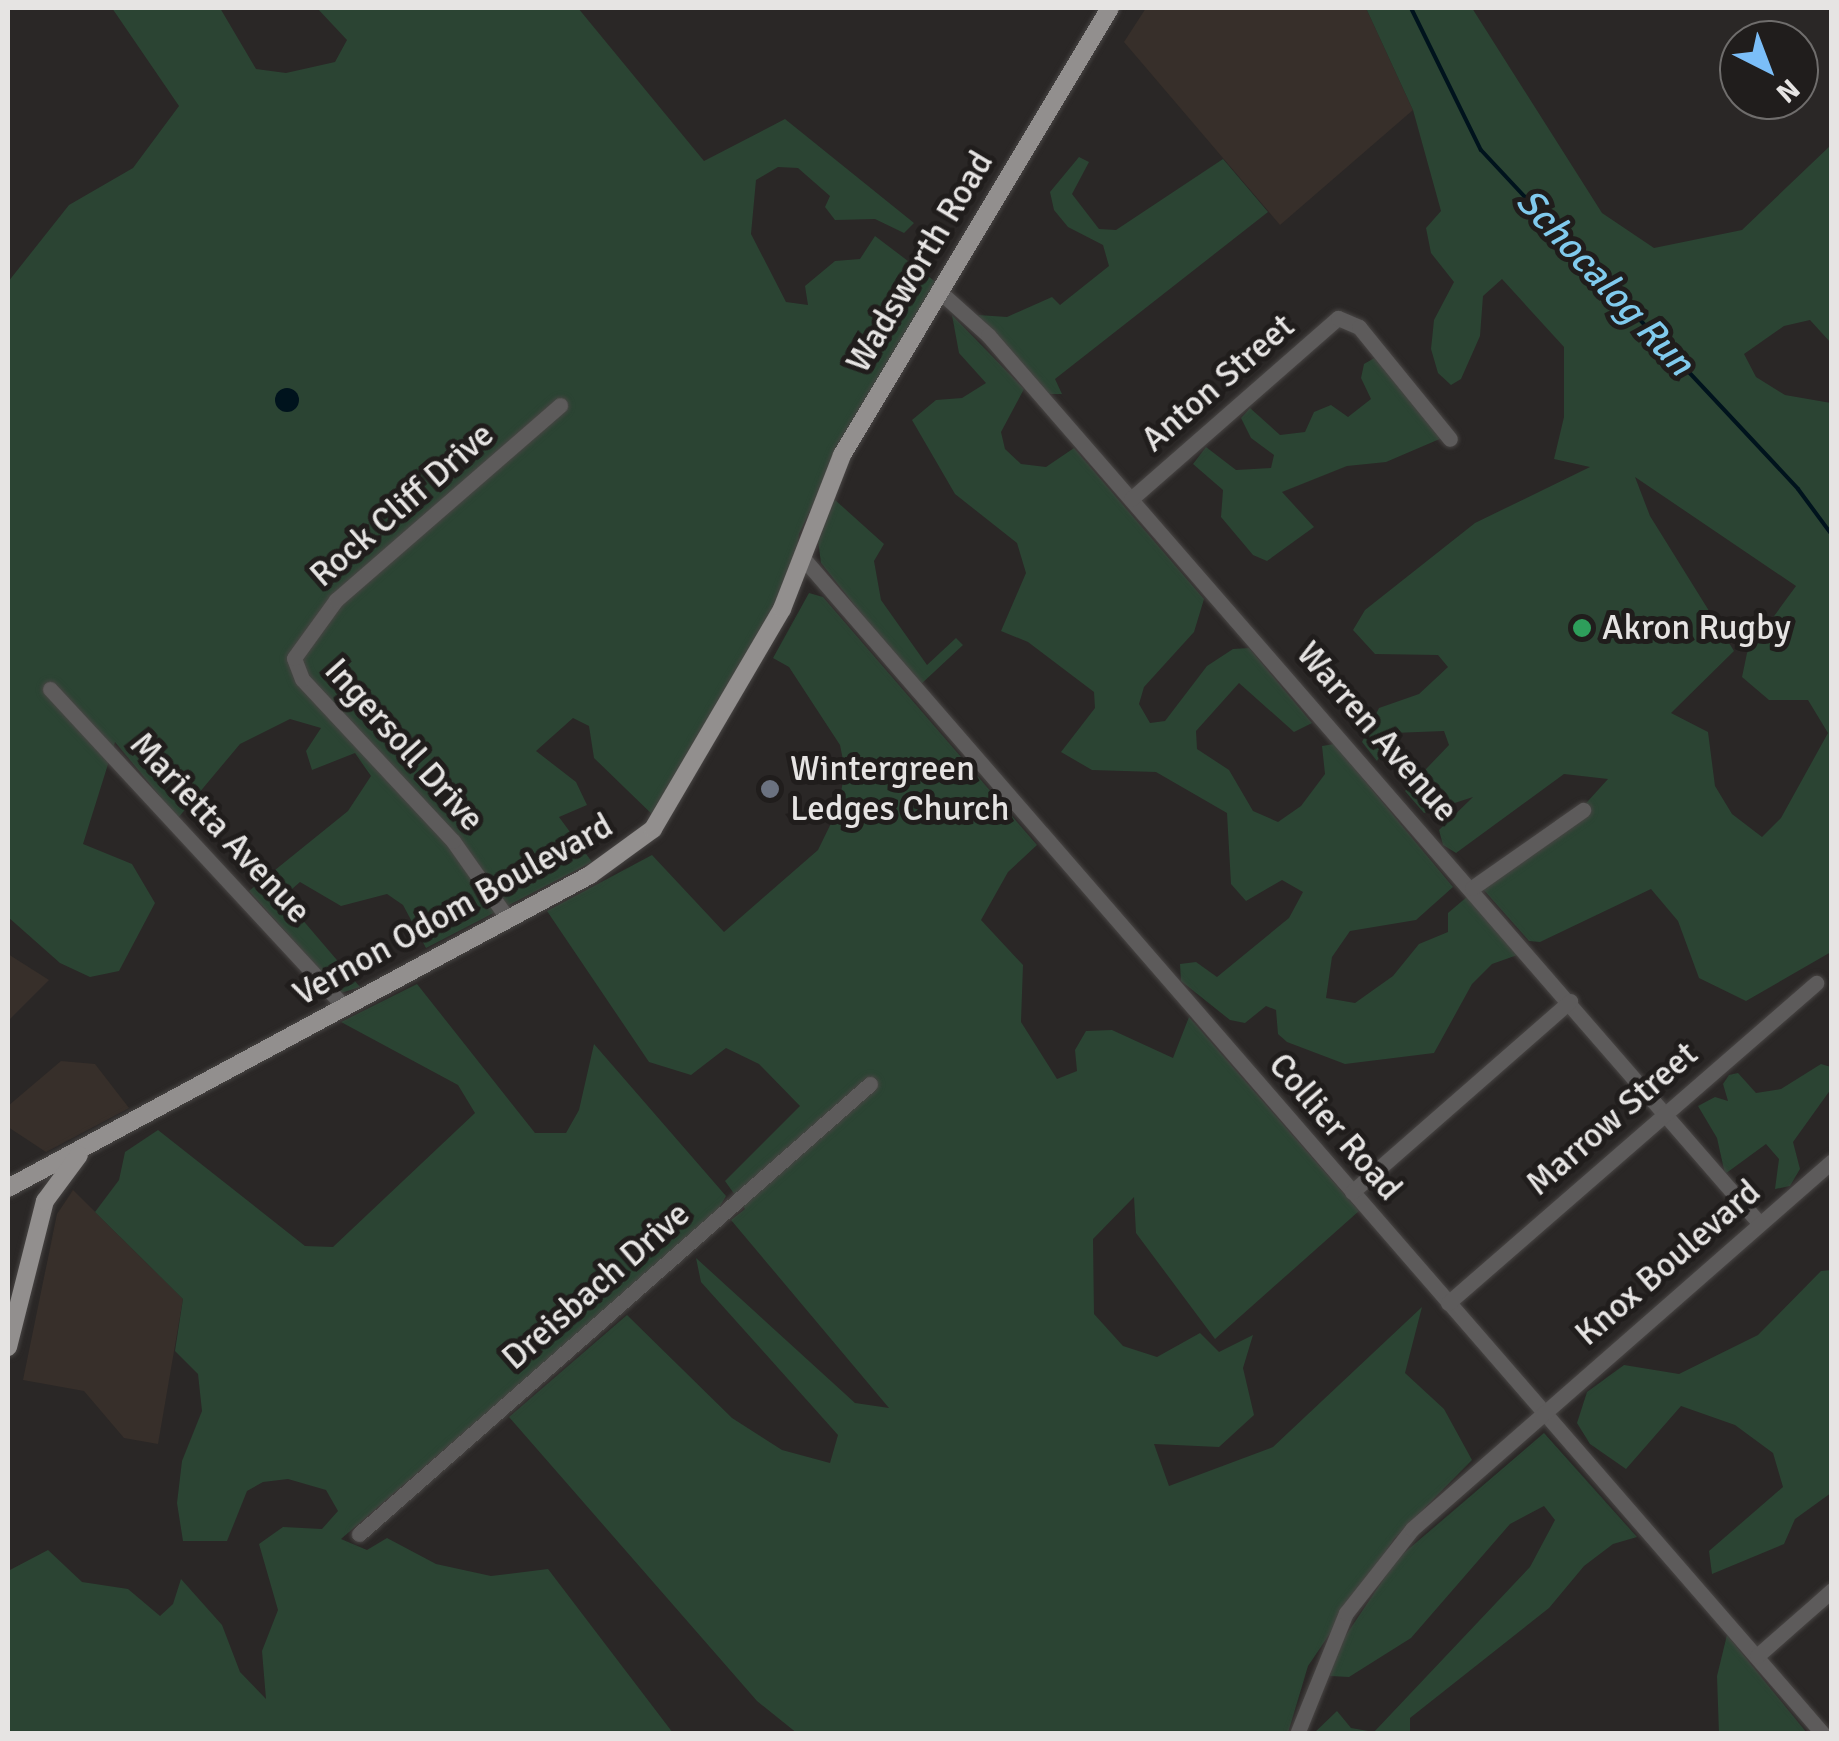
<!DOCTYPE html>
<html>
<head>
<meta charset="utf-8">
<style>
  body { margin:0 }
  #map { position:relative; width:1839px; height:1741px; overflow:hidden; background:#2a2726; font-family:Signika,sans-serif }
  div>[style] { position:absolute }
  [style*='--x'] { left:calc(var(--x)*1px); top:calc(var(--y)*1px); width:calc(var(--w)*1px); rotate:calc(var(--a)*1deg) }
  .built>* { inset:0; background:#372f2a }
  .green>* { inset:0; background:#2b4433 }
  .water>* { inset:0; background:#00131d }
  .round { border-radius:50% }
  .stream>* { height:4px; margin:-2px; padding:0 2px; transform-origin:2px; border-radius:2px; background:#00131d }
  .roads { filter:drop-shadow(0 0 2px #484544) drop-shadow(0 0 2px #484544) }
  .minor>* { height:15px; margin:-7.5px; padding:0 7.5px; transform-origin:7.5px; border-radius:7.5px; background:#5d5b5b }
  .major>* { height:18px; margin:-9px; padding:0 9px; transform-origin:9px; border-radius:9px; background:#928f8e }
  .dots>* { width:28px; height:28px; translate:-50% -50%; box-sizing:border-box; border:5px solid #201d1c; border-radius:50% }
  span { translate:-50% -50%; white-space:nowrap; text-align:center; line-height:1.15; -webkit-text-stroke:10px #201d1c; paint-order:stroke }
  .street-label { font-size:35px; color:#e6e4e3 }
  .poi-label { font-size:35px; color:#e6e4e3 }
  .left { translate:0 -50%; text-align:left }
  .water-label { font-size:38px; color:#80caed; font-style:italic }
  .frame { position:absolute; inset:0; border:10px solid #e6e4e3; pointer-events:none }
  .north { position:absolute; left:1719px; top:20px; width:100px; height:100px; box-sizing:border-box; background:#201d1c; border:2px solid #6f6d6c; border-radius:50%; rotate:138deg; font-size:28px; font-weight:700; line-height:40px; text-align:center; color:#e6e4e3 }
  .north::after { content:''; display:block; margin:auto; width:35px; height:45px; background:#7bbef8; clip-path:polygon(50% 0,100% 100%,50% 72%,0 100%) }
</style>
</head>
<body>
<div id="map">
  <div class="built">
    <i style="clip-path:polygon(1146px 8px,1366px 8px,1413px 110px,1280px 225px,1124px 42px)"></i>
    <i style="clip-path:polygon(8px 954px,49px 980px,8px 1021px)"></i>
    <i style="clip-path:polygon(61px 1061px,95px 1064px,129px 1108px,46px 1152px,8px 1127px,8px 1106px)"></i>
    <i style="clip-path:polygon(73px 1190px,183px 1299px,158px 1444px,124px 1438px,84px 1391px,23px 1380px,57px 1214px)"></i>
  </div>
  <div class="green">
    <i style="clip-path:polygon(112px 8px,220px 8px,256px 69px,286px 73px,335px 62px,347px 40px,317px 8px,578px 8px,704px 161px,785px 119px,914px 223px,904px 233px,875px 219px,835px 220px,825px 207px,830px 196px,798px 168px,778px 167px,756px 180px,751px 234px,786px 302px,808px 305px,805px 286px,835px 261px,860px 259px,875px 236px,937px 283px,832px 465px,799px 534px,796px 567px,659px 821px,594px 758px,589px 726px,573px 718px,536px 751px,576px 782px,587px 805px,559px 817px,592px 862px,426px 948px,403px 905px,387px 894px,341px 906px,300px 882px,283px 897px,360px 987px,341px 993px,249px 891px,348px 811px,371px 776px,355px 753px,312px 770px,306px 751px,321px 728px,290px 719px,240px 744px,178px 818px,115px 742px,83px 844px,132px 864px,155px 903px,119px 971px,90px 977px,60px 963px,8px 917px,8px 282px,69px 205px,133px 168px,179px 106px)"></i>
    <i style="clip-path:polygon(evenodd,1366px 8px,1472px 8px,1602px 213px,1654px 248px,1742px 230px,1831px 145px,1831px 343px,1810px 320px,1784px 326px,1744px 354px,1756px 377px,1785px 395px,1831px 403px,1831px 952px,1746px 1001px,1699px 978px,1678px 921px,1651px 889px,1540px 942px,1529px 941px,1482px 888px,1559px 833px,1608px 779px,1564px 774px,1456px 853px,1443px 845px,1439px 830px,1473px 797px,1424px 813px,1405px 791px,1449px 745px,1444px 731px,1393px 733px,1377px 761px,1362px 742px,1379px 708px,1419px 694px,1448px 667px,1438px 655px,1375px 654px,1353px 630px,1365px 610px,1475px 523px,1590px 467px,1554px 459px,1564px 417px,1564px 347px,1502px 279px,1483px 296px,1480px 336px,1461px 379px,1451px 385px,1438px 373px,1431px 349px,1434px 320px,1454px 282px,1431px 253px,1426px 228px,1441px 211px,1413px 110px,1366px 8px,1635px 477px,1796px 586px,1747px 653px,1742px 677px,1769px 700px,1808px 700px,1828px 733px,1781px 818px,1762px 837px,1732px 814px,1715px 786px,1708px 732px,1671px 713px,1734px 651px,1650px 516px,1635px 477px)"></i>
    <i style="clip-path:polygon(1079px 157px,1089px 162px,1072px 194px,1099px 229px,1116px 230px,1223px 159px,1268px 212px,1055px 379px,1062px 394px,1044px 394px,978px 315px,1007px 317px,1052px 297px,1060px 305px,1109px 266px,1103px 245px,1068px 227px,1054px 210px,1050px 192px)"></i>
    <i style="clip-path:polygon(952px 315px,1024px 389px,1001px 432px,1005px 449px,1021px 464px,1046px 467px,1074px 448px,1204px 599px,1194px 632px,1144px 687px,1139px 704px,1150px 723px,1165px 721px,1207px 666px,1233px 649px,1249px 648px,1312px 723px,1294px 732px,1239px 683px,1196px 731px,1197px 749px,1229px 770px,1253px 811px,1278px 822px,1301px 806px,1325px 774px,1322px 746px,1334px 744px,1453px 887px,1416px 920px,1350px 931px,1332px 957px,1326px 998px,1355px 1003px,1393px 976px,1419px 944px,1448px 932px,1448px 913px,1468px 896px,1523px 953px,1492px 964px,1472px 984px,1434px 1053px,1345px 1064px,1287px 1042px,1278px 1034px,1276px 1010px,1266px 1006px,1245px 1023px,1230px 1020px,1181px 981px,1180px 964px,1196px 962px,1217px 977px,1289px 918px,1303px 892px,1282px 880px,1246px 901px,1231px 884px,1227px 813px,1156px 772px,1092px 770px,1061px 752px,1095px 708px,1094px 692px,1028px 642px,1001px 631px,1026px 573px,1017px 543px,955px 494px,912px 420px,936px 400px,962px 398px,986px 383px,959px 353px)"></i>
    <i style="clip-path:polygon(1376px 357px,1442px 438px,1386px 462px,1347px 466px,1282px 492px,1314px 527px,1267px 561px,1253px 555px,1221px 517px,1223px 490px,1193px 464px,1206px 447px,1236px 470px,1271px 468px,1274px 455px,1251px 438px,1241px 418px,1250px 408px,1280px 435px,1305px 432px,1314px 412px,1331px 405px,1348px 417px,1371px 399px,1361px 378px,1364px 364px)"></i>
    <i style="clip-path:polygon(834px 499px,884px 544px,874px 561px,881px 600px,927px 665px,956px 638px,963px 645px,919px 686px,821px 563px,818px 540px)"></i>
    <i style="clip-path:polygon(809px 593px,823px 597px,1037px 845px,1008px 872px,981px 920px,1023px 965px,1021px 1022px,1057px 1079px,1077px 1071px,1075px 1050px,1086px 1031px,1112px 1030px,1173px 1058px,1189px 1017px,1359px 1211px,1215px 1339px,1136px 1233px,1134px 1197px,1093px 1239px,1094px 1314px,1123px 1346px,1157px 1357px,1200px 1333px,1219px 1352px,1253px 1335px,1243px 1368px,1254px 1415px,1219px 1447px,1154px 1444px,1169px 1486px,1273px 1447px,1422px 1307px,1405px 1373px,1444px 1409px,1472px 1460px,1394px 1539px,1308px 1666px,1288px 1733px,798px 1734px,757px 1701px,509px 1417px,627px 1315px,732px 1418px,782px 1450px,830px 1463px,838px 1435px,701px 1282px,696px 1258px,855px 1403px,889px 1408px,731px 1220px,745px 1209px,725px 1181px,800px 1106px,759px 1064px,726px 1048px,691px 1075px,649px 1062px,547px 911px,652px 855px,724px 932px,818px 850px,838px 809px,845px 770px,840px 745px,789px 667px,773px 658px)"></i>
    <i style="clip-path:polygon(417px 984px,535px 1133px,566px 1133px,579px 1110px,594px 1044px,726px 1196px,715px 1215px,341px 1539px,367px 1550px,387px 1538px,436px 1564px,491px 1576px,548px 1569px,673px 1733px,8px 1734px,8px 1571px,48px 1550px,82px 1582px,128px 1589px,160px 1616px,173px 1604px,181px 1579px,222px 1625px,240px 1672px,266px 1699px,262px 1651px,278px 1610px,259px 1544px,283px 1527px,322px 1529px,338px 1511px,326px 1490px,288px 1479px,263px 1482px,247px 1491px,227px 1541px,183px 1541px,177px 1503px,182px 1461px,202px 1411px,198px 1374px,175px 1351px,183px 1299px,95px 1212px,119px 1180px,125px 1152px,158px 1130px,305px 1246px,333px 1247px,475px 1113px,458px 1085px,341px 1022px)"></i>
    <i style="clip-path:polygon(1821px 1064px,1831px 1067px,1831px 1089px,1793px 1142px,1800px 1169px,1790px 1186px,1775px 1189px,1779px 1159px,1766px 1144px,1725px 1174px,1717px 1138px,1698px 1106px,1715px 1097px,1728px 1101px,1723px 1084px,1729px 1075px,1738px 1073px,1756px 1093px,1781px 1089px)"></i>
    <i style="clip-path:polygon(1831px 1270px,1831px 1493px,1795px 1519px,1784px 1544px,1712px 1574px,1709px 1551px,1783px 1487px,1773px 1453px,1735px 1425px,1681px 1406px,1626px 1469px,1590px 1444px,1577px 1423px,1587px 1392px,1624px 1365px,1679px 1374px,1758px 1335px,1821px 1271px)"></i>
    <i style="clip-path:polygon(1544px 1433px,1637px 1537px,1613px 1544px,1584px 1566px,1549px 1608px,1410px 1718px,1410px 1733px,1313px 1734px,1337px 1711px,1351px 1728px,1374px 1732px,1530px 1567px,1555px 1520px,1544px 1506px,1510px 1524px,1411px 1638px,1349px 1677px,1330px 1676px,1338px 1647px,1397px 1559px)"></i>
    <i style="clip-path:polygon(1727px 1635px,1807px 1733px,1719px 1734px,1717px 1676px)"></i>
  </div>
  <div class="water">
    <i class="round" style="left:275px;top:388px;width:24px;height:24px"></i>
  </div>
  <div class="stream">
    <i style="--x:1411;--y:8;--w:158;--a:63.8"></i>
    <i style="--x:1481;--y:150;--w:464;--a:46.9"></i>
    <i style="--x:1798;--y:489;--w:57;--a:53.5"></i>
  </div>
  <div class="roads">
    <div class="minor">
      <i style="--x:939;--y:291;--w:66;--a:41.9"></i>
      <i style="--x:988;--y:335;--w:1176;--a:49.03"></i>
      <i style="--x:1131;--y:499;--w:275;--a:-41.2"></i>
      <i style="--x:1338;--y:318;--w:23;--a:23"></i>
      <i style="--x:1359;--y:327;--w:144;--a:50.9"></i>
      <i style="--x:803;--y:558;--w:1557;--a:49.06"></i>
      <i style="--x:50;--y:689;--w:434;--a:47.2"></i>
      <i style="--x:1472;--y:888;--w:136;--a:-35.1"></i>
      <i style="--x:508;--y:919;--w:95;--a:-125.2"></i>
      <i style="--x:453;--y:841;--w:221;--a:-133"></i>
      <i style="--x:302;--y:679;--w:22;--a:-111"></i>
      <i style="--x:294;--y:658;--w:72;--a:-54.1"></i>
      <i style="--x:336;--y:600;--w:297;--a:-41"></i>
      <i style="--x:1352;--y:1192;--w:290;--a:-41.2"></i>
      <i style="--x:1448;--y:1303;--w:488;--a:-41"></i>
      <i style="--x:359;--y:1534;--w:681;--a:-41.37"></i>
      <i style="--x:1757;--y:1656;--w:100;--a:-41.3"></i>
      <i style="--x:1297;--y:1734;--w:131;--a:-68"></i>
      <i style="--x:1346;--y:1613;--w:107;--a:-51.8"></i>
      <i style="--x:1412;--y:1529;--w:558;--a:-41.22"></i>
    </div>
    <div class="major">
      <i style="--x:8;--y:1188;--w:661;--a:-28.27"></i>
      <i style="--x:590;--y:875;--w:78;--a:-36.1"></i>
      <i style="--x:653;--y:829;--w:255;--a:-59.6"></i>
      <i style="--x:782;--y:609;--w:165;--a:-68.7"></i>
      <i style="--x:842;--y:455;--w:521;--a:-59.06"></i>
      <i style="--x:8;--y:1347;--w:151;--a:-75.8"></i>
      <i style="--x:45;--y:1201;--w:57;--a:-53.5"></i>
    </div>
  </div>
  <div class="dots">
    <i style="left:1582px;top:628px;background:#2e9e5b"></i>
    <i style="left:770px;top:789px;background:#6b7280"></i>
  </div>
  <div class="street-label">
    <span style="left:920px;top:262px;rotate:-59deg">Wadsworth Road</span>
    <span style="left:1218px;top:383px;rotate:-41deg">Anton Street</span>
    <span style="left:402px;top:505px;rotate:-41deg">Rock Cliff Drive</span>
    <span style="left:1377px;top:732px;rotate:49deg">Warren Avenue</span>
    <span style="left:404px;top:745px;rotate:48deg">Ingersoll Drive</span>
    <span style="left:220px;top:828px;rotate:47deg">Marietta Avenue</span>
    <span style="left:453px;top:910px;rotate:-29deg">Vernon Odom Boulevard</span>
    <span style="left:1612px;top:1119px;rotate:-41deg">Marrow Street</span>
    <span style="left:1335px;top:1127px;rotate:49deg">Collier Road</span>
    <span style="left:1668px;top:1263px;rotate:-41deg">Knox Boulevard</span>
    <span style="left:596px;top:1286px;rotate:-41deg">Dreisbach Drive</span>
  </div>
  <div class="poi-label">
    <span class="left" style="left:1602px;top:628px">Akron Rugby</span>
    <span class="left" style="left:790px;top:789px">Wintergreen<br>Ledges Church</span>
  </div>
  <div class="water-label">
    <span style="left:1605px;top:282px;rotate:47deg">Schocalog Run</span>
  </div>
  <div class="frame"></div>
  <div class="north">N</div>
</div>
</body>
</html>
